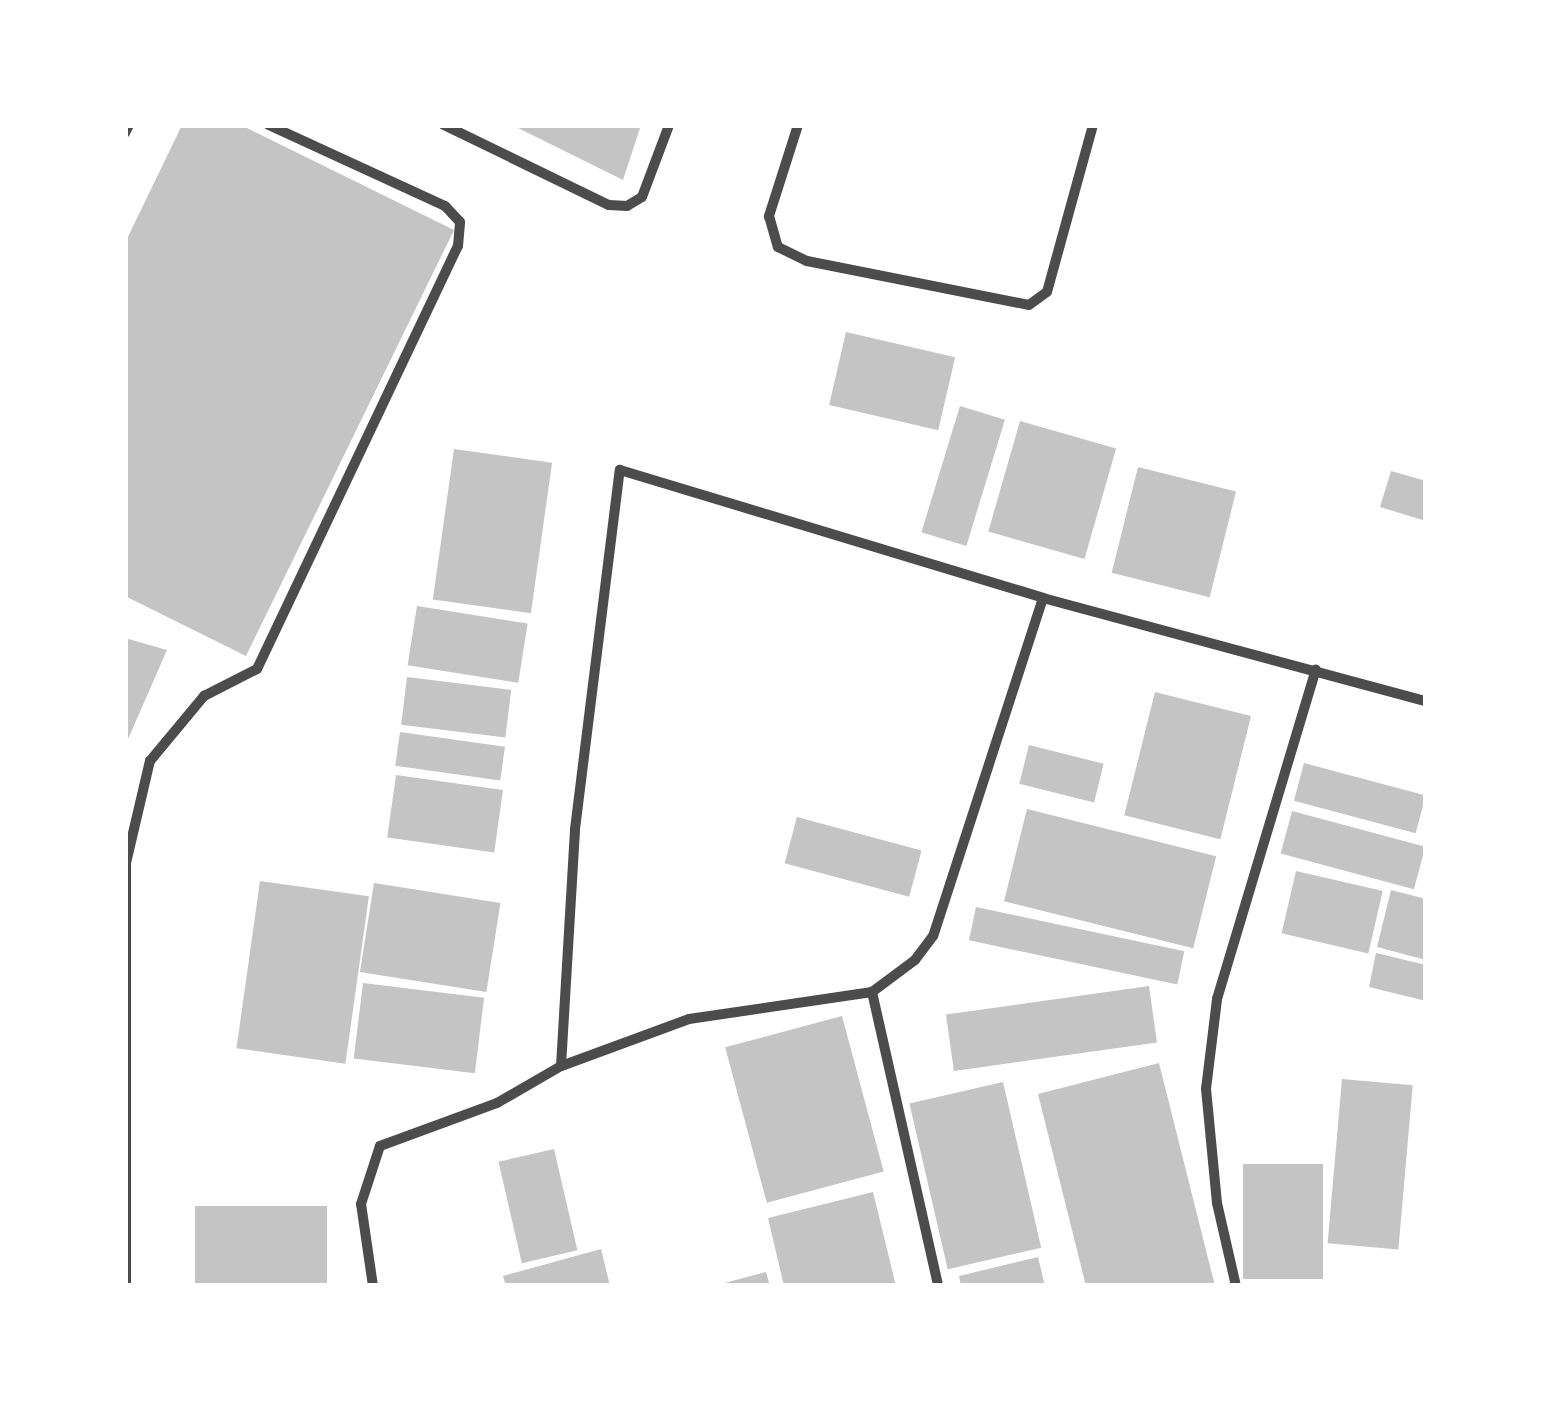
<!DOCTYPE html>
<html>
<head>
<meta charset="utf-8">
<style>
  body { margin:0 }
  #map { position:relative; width:1551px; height:1411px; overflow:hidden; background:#fff; font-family:"Nunito Sans",sans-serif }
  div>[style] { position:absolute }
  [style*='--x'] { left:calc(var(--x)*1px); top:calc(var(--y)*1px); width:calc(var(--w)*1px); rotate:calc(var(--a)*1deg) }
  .building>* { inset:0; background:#c4c4c4; transform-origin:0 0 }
  .minor>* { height:10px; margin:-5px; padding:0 5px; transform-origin:5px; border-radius:5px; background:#4c4c4c }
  span { translate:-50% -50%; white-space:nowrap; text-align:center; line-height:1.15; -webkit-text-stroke:8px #fff; paint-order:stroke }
  .frame { position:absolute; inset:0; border:128px solid #fff; pointer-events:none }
</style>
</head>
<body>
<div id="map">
  <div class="building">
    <i style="clip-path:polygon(182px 125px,241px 125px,454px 230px,246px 656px,125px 596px,125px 243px)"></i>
    <i style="clip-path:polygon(512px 125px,641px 125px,623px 180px)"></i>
    <i style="left:846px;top:332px;width:112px;height:75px;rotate:13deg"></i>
    <i style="left:960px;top:406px;width:47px;height:132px;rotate:17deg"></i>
    <i style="left:1020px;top:421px;width:100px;height:115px;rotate:16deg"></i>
    <i style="left:454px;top:449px;width:99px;height:152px;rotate:8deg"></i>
    <i style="left:1138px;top:467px;width:101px;height:109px;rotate:14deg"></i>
    <i style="clip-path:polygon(1391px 471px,1426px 481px,1426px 521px,1380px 507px)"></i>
    <i style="left:417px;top:606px;width:112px;height:60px;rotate:9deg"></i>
    <i style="clip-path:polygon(125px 638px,167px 650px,125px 746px)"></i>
    <i style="left:407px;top:677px;width:105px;height:48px;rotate:7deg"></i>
    <i style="left:1155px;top:692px;width:99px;height:127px;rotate:14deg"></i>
    <i style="left:400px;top:732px;width:106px;height:34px;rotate:8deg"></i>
    <i style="left:1029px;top:745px;width:77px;height:40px;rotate:14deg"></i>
    <i style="left:1304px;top:763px;width:126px;height:39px;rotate:15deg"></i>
    <i style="left:396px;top:775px;width:108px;height:63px;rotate:8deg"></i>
    <i style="left:1027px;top:809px;width:195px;height:95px;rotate:14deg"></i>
    <i style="left:1292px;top:811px;width:138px;height:44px;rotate:15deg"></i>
    <i style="left:797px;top:817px;width:129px;height:48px;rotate:15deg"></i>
    <i style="left:1296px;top:871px;width:89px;height:64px;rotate:13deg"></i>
    <i style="left:260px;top:881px;width:110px;height:169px;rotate:8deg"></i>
    <i style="left:374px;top:883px;width:128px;height:90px;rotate:9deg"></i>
    <i style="clip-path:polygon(1391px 890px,1426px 899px,1426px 960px,1377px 947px)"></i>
    <i style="left:976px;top:907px;width:213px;height:34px;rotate:12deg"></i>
    <i style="clip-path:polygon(1376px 953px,1426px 965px,1426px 1001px,1369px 987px)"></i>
    <i style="left:363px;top:983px;width:122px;height:76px;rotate:7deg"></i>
    <i style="left:1149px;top:986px;width:57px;height:205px;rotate:82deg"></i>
    <i style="left:842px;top:1016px;width:161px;height:121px;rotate:75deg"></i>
    <i style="clip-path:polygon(1159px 1063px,1215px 1286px,1086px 1286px,1038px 1094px)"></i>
    <i style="left:1342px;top:1079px;width:71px;height:165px;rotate:5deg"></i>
    <i style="left:1003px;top:1082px;width:170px;height:96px;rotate:77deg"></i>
    <i style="left:554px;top:1149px;width:104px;height:57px;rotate:77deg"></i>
    <i style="left:1243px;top:1164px;width:80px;height:115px"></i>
    <i style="clip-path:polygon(873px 1192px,896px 1286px,784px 1286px,768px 1218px)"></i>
    <i style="left:195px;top:1206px;width:132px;height:80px"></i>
    <i style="clip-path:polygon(601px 1249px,610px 1286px,506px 1286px,503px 1276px)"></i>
    <i style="clip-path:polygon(1038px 1257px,1045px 1286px,961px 1286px,959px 1276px)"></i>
    <i style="clip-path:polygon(766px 1272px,770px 1286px,717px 1286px,717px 1285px)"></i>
  </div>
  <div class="minor">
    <i style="--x:444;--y:125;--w:183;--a:25.9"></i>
    <i style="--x:609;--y:205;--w:18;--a:3"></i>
    <i style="--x:627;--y:206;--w:17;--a:-31"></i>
    <i style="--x:642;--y:197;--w:77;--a:-69.4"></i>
    <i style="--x:798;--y:125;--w:96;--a:107.7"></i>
    <i style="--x:769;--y:216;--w:32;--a:74"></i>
    <i style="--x:778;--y:247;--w:32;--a:26"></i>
    <i style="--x:807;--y:261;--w:226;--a:11.2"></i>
    <i style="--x:1029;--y:305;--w:22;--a:-36"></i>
    <i style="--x:1047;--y:292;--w:173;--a:-74.6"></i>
    <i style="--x:125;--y:133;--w:9;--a:-63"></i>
    <i style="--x:1043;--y:598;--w:355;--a:108"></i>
    <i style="--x:933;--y:936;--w:30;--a:127"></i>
    <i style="--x:915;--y:960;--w:54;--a:143.3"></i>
    <i style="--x:872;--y:992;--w:185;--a:171.6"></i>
    <i style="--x:689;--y:1019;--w:136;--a:159.8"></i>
    <i style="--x:561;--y:1066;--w:237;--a:-86.6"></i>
    <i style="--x:575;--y:829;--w:362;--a:-82.9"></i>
    <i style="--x:620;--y:470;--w:442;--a:16.8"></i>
    <i style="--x:1043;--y:598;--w:397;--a:15.1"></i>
    <i style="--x:872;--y:992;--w:301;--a:77.3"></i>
    <i style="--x:126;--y:1286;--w:423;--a:-90"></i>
    <i style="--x:126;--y:863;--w:105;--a:-76.8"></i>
    <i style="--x:150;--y:761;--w:85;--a:-50.3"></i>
    <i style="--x:204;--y:696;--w:59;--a:-27"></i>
    <i style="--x:257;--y:669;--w:468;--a:-64.6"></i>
    <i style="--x:458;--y:246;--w:24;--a:-85"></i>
    <i style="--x:460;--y:222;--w:22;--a:-133"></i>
    <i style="--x:445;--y:206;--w:194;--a:-155.3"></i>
    <i style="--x:373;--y:1286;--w:83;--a:-98.3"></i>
    <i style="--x:361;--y:1204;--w:61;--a:-71.9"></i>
    <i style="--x:380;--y:1146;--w:125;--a:-20.2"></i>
    <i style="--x:497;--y:1103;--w:74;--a:-30"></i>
    <i style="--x:1236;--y:1286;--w:85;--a:-102.9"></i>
    <i style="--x:1217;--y:1203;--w:115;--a:-95.5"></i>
    <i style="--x:1206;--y:1089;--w:91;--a:-83"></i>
    <i style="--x:1217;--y:999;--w:344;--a:-73.3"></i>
  </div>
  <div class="frame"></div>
</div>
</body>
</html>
